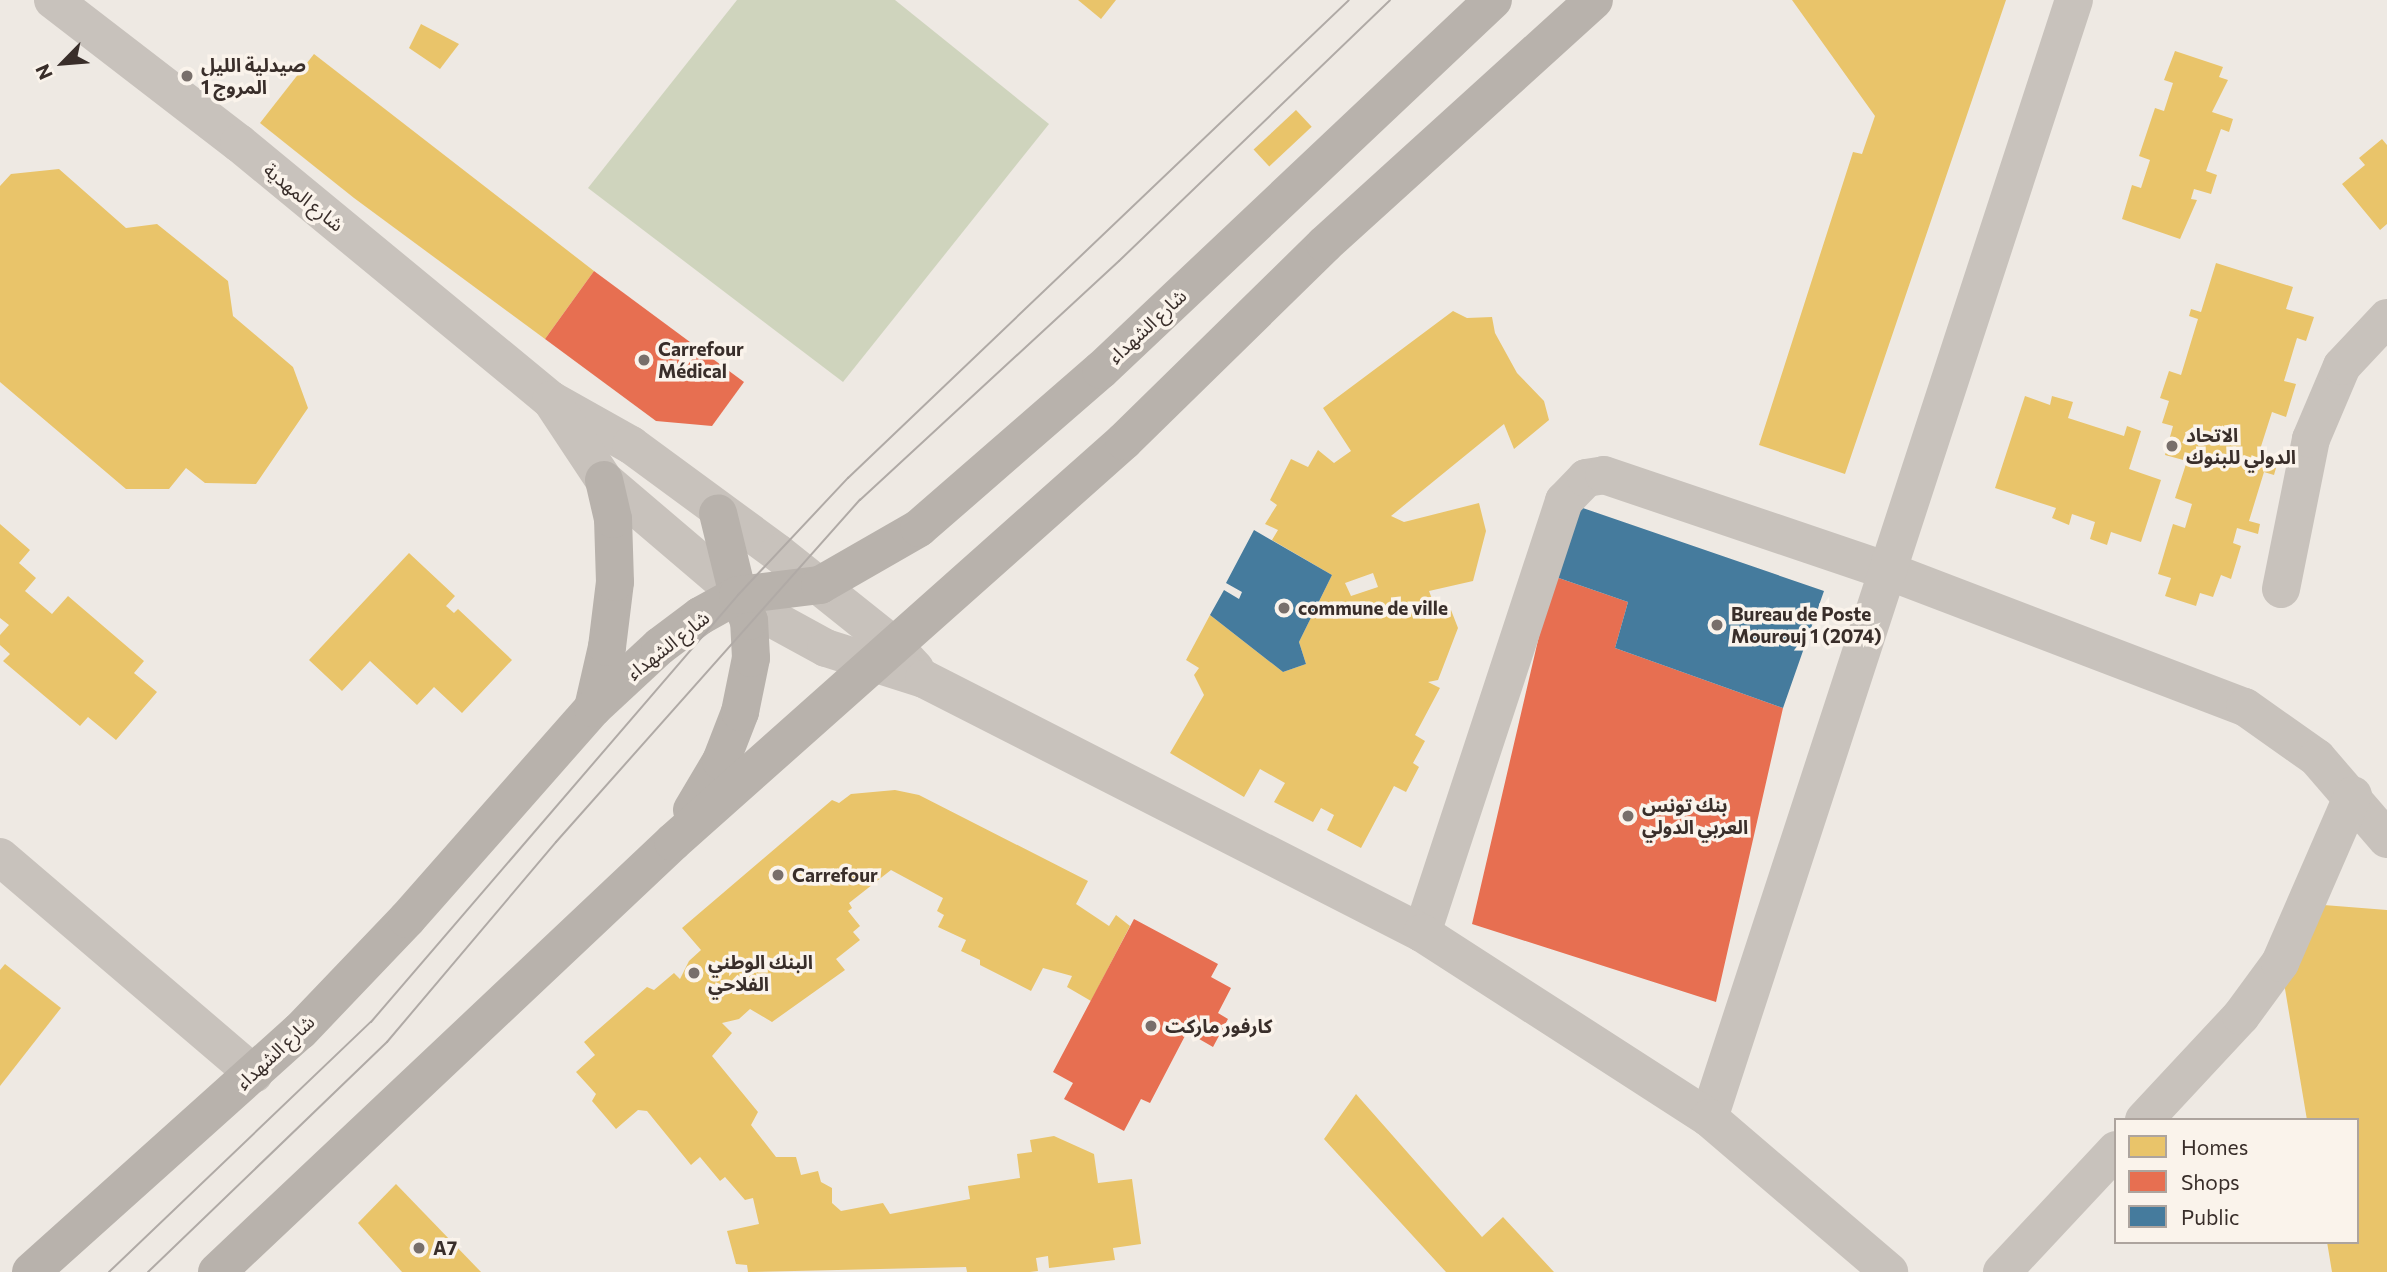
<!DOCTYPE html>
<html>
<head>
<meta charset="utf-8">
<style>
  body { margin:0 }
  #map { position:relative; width:2387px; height:1272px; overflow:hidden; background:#eee9e3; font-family:Commissioner,"Noto Sans Arabic",sans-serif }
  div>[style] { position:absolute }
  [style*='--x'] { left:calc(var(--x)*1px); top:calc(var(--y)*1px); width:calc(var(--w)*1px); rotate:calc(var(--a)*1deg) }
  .green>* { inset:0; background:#cfd4bd }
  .homes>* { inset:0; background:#e9c46a; transform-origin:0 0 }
  .shops>* { inset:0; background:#e76f51 }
  .public>* { inset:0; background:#457b9d }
  .minor>* { height:38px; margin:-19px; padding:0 19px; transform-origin:19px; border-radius:19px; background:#c8c2bc }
  .tertiary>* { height:38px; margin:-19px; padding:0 19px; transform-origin:19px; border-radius:19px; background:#c8c2bc }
  .secondary>* { height:38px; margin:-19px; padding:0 19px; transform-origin:19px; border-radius:19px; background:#b8b2ac }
  .tram>* { height:2px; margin:-1px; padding:0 1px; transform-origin:1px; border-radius:1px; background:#b0aaa6 }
  .dots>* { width:19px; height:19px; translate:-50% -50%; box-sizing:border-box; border:4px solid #faf3eb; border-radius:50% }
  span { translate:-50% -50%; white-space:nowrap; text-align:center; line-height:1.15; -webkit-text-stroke:7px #faf3eb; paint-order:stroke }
  .poi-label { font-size:19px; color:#392e2a; font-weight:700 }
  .left { translate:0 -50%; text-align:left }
  .street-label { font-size:19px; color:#392e2a }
  .legend { position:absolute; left:2114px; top:1118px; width:245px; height:126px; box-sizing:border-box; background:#faf3eb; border:2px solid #ada49e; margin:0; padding:9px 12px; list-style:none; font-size:21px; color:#392e2a }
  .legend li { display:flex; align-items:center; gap:14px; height:35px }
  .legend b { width:35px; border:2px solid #ada49e }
  .north { position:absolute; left:28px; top:28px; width:70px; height:70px; -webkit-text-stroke:5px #faf3eb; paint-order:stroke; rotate:245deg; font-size:19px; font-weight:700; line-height:28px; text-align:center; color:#392e2a }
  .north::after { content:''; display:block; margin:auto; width:24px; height:32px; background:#392e2a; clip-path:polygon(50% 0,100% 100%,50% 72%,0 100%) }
</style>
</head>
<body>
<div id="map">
  <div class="green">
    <i style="clip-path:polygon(737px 0,895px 0,1049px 124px,843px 382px,588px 188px)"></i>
  </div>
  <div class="homes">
    <i style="clip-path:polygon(1078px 0,1116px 0,1101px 19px)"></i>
    <i style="clip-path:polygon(1792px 0,2006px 0,1845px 474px,1759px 445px,1853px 152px,1862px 154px,1875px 116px)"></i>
    <i style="clip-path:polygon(421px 24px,459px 44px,440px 69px,409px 48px)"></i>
    <i style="clip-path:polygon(2175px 51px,2223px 67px,2219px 77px,2228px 80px,2212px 112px,2233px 119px,2229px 132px,2221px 129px,2206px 171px,2217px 175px,2211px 194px,2194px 189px,2191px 199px,2197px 200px,2180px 239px,2122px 219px,2132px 185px,2141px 188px,2150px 160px,2139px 156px,2155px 108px,2164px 111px,2173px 83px,2164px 80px)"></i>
    <i style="clip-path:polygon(314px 54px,594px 271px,545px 339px,354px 198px,260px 123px)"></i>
    <i style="left:1296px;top:110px;width:23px;height:58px;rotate:47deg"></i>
    <i style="clip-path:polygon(2382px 139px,2387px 145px,2387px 224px,2380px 230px,2342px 184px,2365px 165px,2359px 158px)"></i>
    <i style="clip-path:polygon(59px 169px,126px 228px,157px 224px,228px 281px,233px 316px,293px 367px,308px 408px,256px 484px,205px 483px,186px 468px,169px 489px,126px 489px,0 382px,0 186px,11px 174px)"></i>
    <i style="clip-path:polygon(2216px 263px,2293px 287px,2286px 309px,2314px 317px,2306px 341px,2297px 338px,2284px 381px,2296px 384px,2286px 417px,2272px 412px,2256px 462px,2276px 468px,2274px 475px,2264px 472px,2249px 521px,2260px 524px,2258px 534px,2237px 528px,2233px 543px,2241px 546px,2231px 579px,2221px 575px,2213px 597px,2200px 593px,2196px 606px,2165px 596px,2171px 578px,2158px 574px,2173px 524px,2185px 528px,2192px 504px,2175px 498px,2187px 461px,2165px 455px,2173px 426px,2162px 423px,2169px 401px,2160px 398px,2169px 371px,2181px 375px,2198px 319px,2189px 316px,2191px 309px,2201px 312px)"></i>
    <i style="clip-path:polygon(evenodd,1453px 311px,1467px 318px,1492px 317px,1495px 333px,1517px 373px,1544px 401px,1549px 420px,1514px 449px,1504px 424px,1391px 516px,1404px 522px,1479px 503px,1486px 531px,1473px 581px,1429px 591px,1438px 615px,1451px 610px,1458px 628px,1438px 680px,1428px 682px,1440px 688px,1415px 735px,1425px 741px,1413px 763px,1419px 767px,1406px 792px,1394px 786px,1361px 848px,1327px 830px,1334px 815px,1321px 808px,1313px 822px,1274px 802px,1285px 783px,1260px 769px,1244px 797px,1170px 753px,1204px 695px,1194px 675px,1199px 668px,1186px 660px,1210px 615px,1283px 672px,1306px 664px,1299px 642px,1332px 575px,1272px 540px,1278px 530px,1265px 524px,1277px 505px,1270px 500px,1291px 459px,1308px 467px,1318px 450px,1334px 463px,1351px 451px,1323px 408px,1453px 311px,1373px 573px,1378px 587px,1351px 596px,1345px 583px,1373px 573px)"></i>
    <i style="clip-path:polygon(2025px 396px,2050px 405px,2052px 396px,2073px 402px,2068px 418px,2124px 436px,2127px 426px,2141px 431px,2129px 469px,2161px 480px,2141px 542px,2111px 532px,2107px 545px,2090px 539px,2095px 522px,2072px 514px,2069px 525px,2052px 518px,2056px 508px,1995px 488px)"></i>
    <i style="clip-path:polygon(0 524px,30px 550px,19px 563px,36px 578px,25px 591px,52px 614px,68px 596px,144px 661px,134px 673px,157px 692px,116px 740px,88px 717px,80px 726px,3px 661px,10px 654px,0 645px,0 635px,9px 625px,0 618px)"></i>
    <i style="clip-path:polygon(409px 553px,455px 596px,446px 606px,454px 613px,458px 609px,512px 660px,462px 713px,434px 687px,417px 705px,370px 661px,342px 691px,309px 660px)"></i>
    <i style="clip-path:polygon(895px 790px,919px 795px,1088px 881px,1076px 904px,1109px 926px,1116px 915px,1130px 926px,1091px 1001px,1067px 987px,1072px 976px,1043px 968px,1031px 991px,980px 965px,980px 960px,961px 951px,966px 940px,938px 927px,944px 915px,937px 911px,943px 898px,891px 870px,849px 903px,852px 908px,848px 911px,860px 926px,853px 932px,860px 940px,836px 959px,845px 970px,772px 1022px,750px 1009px,739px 1019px,722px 1023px,732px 1033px,712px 1056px,758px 1112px,751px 1125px,776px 1157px,796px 1157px,801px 1175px,818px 1171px,821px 1182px,832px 1188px,832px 1203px,841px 1211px,883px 1203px,890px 1214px,970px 1199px,968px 1186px,1020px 1178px,1017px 1154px,1032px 1152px,1030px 1140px,1054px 1136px,1094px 1154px,1098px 1183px,1132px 1179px,1141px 1244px,1113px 1248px,1115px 1260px,1049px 1268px,1048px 1256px,1036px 1258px,1038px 1271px,1030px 1272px,967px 1272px,966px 1267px,748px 1272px,747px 1265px,736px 1264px,727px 1231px,759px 1224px,753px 1198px,745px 1200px,725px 1177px,720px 1181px,700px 1157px,691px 1165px,647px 1111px,638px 1110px,616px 1129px,592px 1101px,596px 1094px,576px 1072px,595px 1055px,584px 1042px,647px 987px,654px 990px,674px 973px,680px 979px,689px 961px,701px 950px,682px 928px,832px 800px,839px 803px,851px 794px)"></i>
    <i style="clip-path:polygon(2311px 904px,2387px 910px,2387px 1272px,2332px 1272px,2327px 1242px,2357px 1242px,2357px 1120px,2307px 1120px,2284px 983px)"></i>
    <i style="clip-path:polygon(5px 964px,61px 1008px,0 1086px,0 970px)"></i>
    <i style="clip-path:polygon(1356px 1094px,1482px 1237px,1503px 1217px,1554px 1272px,1446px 1272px,1324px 1139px)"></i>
    <i style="clip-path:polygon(396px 1184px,481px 1272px,402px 1272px,358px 1223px)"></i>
  </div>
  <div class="shops">
    <i style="clip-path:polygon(594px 271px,744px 382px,712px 426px,656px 421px,545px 339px)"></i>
    <i style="clip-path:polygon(1553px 576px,1628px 602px,1615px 648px,1783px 708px,1716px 1002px,1472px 924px)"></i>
    <i style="clip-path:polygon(1134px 919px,1218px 964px,1211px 977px,1231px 988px,1218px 1013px,1228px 1019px,1213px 1047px,1187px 1032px,1150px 1103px,1141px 1099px,1124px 1131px,1064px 1099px,1073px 1083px,1053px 1072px)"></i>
  </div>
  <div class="public">
    <i style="clip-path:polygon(1577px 506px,1824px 591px,1783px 708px,1615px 648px,1628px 602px,1553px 576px)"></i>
    <i style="clip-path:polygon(1254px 530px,1332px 575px,1299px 642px,1306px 664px,1283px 672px,1210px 615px,1224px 590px,1239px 599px,1242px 592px,1226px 583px)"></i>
  </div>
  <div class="minor">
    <i style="--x:2281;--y:589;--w:153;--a:-78.7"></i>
    <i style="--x:2311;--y:439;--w:79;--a:-67"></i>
    <i style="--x:2342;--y:366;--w:66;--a:-46.8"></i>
    <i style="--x:0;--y:857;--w:334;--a:40.5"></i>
    <i style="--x:1422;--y:933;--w:455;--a:-71.8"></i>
    <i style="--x:1564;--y:501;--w:32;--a:-46"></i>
    <i style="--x:1586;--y:478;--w:18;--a:-9"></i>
    <i style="--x:1604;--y:475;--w:300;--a:18.7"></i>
    <i style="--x:1888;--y:571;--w:382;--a:20.9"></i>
    <i style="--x:2245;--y:707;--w:88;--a:35.3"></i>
    <i style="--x:2317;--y:758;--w:107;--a:49.2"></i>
    <i style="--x:1709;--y:1118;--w:1176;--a:-71.92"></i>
    <i style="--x:2144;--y:1120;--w:142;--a:-47"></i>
    <i style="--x:2241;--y:1016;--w:66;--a:-53.7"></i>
    <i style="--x:2280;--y:963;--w:183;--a:-66.5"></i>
    <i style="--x:2002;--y:1272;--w:167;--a:-46.9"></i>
  </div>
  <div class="tertiary">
    <i style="--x:53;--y:0;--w:235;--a:37.6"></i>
    <i style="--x:239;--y:143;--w:404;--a:39.5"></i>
    <i style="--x:551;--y:400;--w:92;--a:29.4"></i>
    <i style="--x:631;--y:445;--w:182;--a:36.3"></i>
    <i style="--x:778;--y:553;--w:146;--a:38.6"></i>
    <i style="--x:892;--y:644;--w:34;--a:47"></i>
    <i style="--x:551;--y:400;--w:96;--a:56.5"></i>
    <i style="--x:604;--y:480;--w:202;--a:40.4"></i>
    <i style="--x:758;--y:611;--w:77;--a:28.6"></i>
    <i style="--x:826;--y:648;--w:103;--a:17.6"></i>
    <i style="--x:924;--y:679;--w:559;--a:27.02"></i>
    <i style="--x:1422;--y:933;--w:341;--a:32.8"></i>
    <i style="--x:1709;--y:1118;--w:237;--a:40.5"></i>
  </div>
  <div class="secondary">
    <i style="--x:593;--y:708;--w:63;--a:-77.1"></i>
    <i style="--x:607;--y:647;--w:65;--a:-83"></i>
    <i style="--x:615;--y:582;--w:63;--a:-91.8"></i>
    <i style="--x:613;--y:519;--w:40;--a:-103"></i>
    <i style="--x:692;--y:810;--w:57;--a:-59.4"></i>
    <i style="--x:721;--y:761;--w:53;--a:-68.8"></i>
    <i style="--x:740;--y:712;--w:55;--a:-78.5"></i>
    <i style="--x:751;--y:658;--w:37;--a:-93"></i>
    <i style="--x:749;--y:621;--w:28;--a:-113"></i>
    <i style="--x:738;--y:595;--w:84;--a:-103.7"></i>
    <i style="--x:31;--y:1272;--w:361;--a:-41.9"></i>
    <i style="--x:300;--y:1031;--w:155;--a:-46.3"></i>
    <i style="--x:407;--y:919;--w:281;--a:-48.6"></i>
    <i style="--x:593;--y:708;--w:91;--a:-42.8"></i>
    <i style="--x:660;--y:646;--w:50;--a:-36.9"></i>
    <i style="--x:700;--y:616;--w:43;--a:-28.9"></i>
    <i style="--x:738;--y:595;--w:83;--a:-7"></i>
    <i style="--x:820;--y:585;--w:114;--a:-29.9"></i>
    <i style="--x:919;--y:528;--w:241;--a:-41"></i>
    <i style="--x:1101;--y:370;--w:539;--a:-43.35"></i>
    <i style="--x:217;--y:1272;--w:627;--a:-43.32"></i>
    <i style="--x:673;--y:842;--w:603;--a:-41.64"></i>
    <i style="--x:1124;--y:441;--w:281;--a:-44.4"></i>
    <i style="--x:1325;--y:244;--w:363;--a:-42.2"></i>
  </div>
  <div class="tram">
    <i style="--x:109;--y:1272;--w:362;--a:-43.7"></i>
    <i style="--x:371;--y:1022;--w:563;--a:-49.32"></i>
    <i style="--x:738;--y:595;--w:161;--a:-46.8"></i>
    <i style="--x:848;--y:478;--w:692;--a:-43.65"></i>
    <i style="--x:148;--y:1272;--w:332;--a:-43.9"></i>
    <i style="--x:387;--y:1042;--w:262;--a:-49.8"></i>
    <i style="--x:556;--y:842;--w:458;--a:-48.4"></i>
    <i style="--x:860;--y:500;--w:352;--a:-42.7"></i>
    <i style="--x:1119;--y:261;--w:376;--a:-43.9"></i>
  </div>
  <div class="dots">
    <i style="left:187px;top:76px;background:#786f6b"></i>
    <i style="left:644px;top:360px;background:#786f6b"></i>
    <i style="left:2172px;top:446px;background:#786f6b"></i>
    <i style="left:1284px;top:608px;background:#786f6b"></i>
    <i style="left:1717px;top:625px;background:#786f6b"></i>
    <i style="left:1628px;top:816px;background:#786f6b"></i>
    <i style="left:778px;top:875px;background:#786f6b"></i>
    <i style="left:694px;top:973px;background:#786f6b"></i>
    <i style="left:1151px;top:1026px;background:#786f6b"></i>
    <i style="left:419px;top:1248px;background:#786f6b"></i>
  </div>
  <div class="poi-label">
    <span class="left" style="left:201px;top:76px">صيدلية الليل<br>المروج 1</span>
    <span class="left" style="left:658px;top:360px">Carrefour<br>Médical</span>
    <span class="left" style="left:2186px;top:446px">الاتحاد<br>الدولي للبنوك</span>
    <span class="left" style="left:1298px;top:608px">commune de ville</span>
    <span class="left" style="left:1731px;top:625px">Bureau de Poste<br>Mourouj 1 (2074)</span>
    <span class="left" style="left:1642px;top:816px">بنك تونس<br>العربي الدولي</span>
    <span class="left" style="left:792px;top:875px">Carrefour</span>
    <span class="left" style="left:708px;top:973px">البنك الوطني<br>الفلاحي</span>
    <span class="left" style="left:1165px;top:1026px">كارفور ماركت</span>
    <span class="left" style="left:433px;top:1248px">A7</span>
  </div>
  <div class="street-label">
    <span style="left:304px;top:197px;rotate:39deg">شارع المهدية</span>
    <span style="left:1147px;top:326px;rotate:-43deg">شارع الشهداء</span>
    <span style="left:668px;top:645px;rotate:-38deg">شارع الشهداء</span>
    <span style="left:275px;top:1052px;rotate:-43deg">شارع الشهداء</span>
  </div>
  <ul class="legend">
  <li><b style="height:19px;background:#e9c46a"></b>Homes</li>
  <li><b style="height:19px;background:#e76f51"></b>Shops</li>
  <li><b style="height:19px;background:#457b9d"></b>Public</li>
  </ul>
  <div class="north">N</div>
</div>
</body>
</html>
